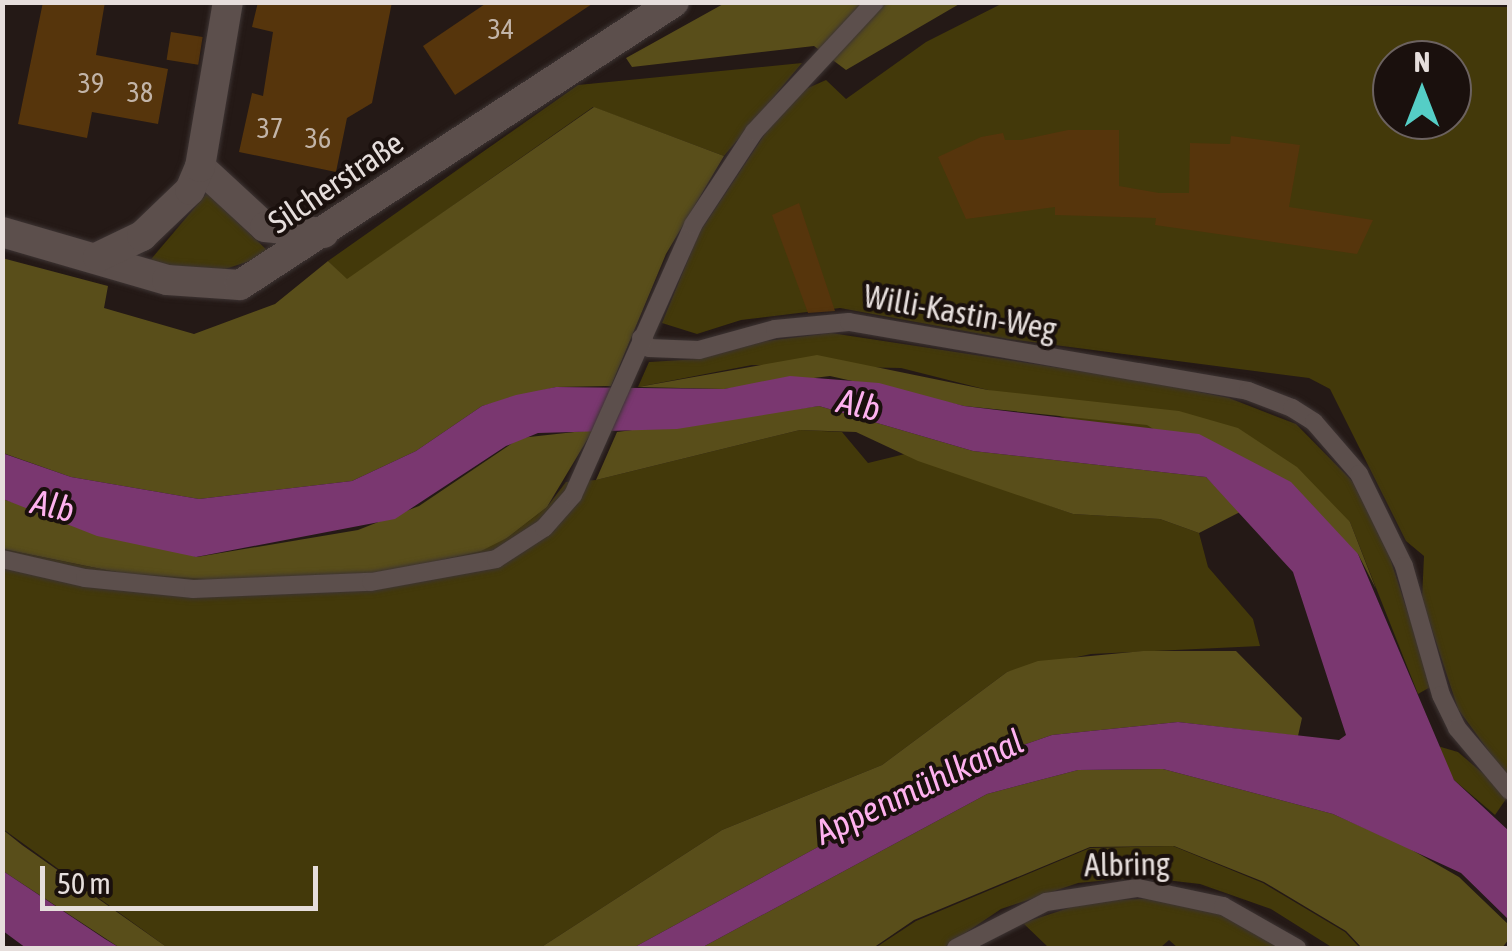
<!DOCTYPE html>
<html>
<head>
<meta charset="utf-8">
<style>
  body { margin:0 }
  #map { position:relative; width:1512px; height:951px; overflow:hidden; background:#241916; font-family:"Asap Condensed",sans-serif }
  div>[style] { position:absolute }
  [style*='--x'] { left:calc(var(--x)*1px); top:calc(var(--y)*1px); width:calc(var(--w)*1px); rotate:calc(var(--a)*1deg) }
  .green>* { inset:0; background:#43390a }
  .forest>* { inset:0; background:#594e1a }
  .water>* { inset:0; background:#7a3770 }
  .building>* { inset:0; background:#56350c; transform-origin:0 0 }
  .roads { filter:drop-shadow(0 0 2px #3d3433) drop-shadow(0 0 2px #3d3433) }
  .service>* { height:18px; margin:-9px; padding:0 9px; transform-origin:9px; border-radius:9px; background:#5c4f4c }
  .minor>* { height:30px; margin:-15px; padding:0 15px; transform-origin:15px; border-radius:15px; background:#5c4f4c }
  span { translate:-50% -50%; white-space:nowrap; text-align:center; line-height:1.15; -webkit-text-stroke:8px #1a100d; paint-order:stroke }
  .number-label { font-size:28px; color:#c2b4a8 }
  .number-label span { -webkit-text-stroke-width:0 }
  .street-label { font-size:32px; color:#e6dedc }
  .water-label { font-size:35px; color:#feb1ef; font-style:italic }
  .frame { position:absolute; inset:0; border:5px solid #e6dedc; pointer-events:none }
  .north { position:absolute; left:1372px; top:40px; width:100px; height:100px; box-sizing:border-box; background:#1a100d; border:2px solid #6c6260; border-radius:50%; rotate:0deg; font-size:28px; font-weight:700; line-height:40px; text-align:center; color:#e6dedc }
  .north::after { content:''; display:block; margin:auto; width:35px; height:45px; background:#55cec6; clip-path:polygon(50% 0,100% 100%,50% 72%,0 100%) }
  .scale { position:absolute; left:40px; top:866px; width:278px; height:45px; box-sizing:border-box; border:5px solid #e6dedc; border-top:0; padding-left:12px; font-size:30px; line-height:35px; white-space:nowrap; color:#e6dedc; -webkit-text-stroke:8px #1a100d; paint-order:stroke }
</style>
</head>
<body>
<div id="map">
  <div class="green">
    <i style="clip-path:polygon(evenodd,1005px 2px,1509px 7px,1509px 779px,1458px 709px,1422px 599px,1424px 556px,1406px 541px,1330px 389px,1309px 378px,1008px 339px,840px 308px,741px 320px,697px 334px,662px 323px,699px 233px,790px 96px,826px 80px,846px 99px,926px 42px,1005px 2px,1392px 60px,1452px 60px,1452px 120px,1392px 120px,1392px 60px)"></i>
    <i style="clip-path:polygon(802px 63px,724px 156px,593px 107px,347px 280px,328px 261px,578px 85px)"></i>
    <i style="clip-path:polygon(207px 193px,271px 254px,207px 275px,147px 264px)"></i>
    <i style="clip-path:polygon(831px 333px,1139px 380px,1229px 398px,1296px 424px,1356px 485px,1387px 549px,1432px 686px,1418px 694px,1350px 522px,988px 390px,901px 368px,752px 365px,638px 387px,649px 362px,699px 359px,766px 341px)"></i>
    <i style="clip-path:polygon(800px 430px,842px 432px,868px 463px,905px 454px,1073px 514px,1160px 519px,1199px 533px,1208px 567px,1253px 619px,1260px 646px,1091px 654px,1007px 672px,882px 765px,722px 830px,540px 948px,168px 948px,3px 829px,2px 549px,121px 573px,442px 561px,507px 538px,547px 507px,566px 482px,596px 480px)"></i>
    <i style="clip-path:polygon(1434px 745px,1458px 752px,1486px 776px,1506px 799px,1495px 815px,1454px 780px)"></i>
    <i style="clip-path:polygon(1173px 846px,1263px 883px,1345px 932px,1360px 948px,1333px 948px,1271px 909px,1200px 884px,1140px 877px,1078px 883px,1001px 909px,943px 948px,875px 948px,916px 921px,1090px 848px)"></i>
    <i style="clip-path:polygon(1165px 898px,1228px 917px,1279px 948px,1178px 948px,1169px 940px,1160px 948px,1049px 948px,1023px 923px,1090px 901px)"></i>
  </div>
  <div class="forest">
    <i style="clip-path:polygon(725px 3px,961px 3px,846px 70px,814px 46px,632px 67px,626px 58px)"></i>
    <i style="clip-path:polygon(594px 107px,724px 156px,666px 254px,611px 386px,556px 387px,482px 406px,416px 451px,352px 481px,199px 499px,71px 477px,3px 453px,2px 258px,108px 286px,104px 308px,194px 334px,275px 304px,328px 261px,347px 279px)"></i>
    <i style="clip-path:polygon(817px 355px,988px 390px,1179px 411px,1238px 428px,1297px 467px,1350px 522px,1376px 589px,1358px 554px,1147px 425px,964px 406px,830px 376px,724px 389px,638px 387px)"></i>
    <i style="clip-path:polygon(819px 406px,973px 451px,1206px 477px,1240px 512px,1199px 533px,1160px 519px,1073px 514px,918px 461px,856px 432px,800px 430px,596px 480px,617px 432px)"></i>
    <i style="clip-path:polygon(593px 430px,547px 507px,507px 538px,481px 551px,375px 575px,221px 580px,121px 573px,3px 549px,2px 499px,197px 557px,358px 530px,419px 506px,520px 438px)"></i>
    <i style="clip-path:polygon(1143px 651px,1236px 651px,1302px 718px,1298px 736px,1178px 722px,1052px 735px,972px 763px,633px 948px,540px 948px,722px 830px,882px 765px,1007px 672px,1038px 661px)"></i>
    <i style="clip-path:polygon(1163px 769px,1333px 814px,1405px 846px,1459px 877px,1510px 926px,1509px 939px,1502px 948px,1362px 948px,1346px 931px,1264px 882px,1174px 846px,1090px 847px,914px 920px,873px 948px,701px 948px,987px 794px,1078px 770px)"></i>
    <i style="clip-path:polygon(2px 829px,22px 845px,168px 948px,120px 948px,3px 871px)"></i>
  </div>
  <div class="water">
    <i style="clip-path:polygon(790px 376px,879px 383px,964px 406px,1199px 434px,1291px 482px,1358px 554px,1454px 780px,1509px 831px,1509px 920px,1461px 873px,1333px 814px,1163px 769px,1078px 770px,987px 794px,701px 948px,633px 948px,972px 763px,1052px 735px,1178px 722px,1339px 740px,1346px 735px,1293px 572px,1206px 477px,973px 451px,819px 406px,677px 429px,538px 433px,506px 446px,395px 519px,196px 557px,97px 536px,3px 499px,2px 453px,71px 477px,199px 499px,352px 481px,416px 451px,482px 406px,516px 395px,556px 387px,724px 389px)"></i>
    <i style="clip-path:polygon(3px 871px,105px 939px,120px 948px,26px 948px,3px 931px)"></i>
  </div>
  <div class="building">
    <i style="clip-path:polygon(43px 2px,105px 2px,96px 55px,168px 69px,158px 124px,92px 112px,87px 138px,18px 124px)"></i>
    <i style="clip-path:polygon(258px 2px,392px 2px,372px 103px,347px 118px,336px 172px,239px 152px,252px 93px,263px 96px,273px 32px,252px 27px)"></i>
    <i style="clip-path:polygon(488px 2px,595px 2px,455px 95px,423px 46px)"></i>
    <i style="left:171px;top:32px;width:32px;height:28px;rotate:9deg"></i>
    <i style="clip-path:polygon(1068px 130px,1119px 130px,1119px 186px,1159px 193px,1189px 193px,1190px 143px,1230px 144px,1231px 136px,1300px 145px,1289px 207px,1373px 220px,1357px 254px,1155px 225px,1156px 218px,1055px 215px,1055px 207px,966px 219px,938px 157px,981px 137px,1003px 133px,1005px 140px,1021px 140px)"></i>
    <i style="clip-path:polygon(799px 203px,835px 311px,808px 313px,772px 215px)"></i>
  </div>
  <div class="roads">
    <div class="service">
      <i style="--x:641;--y:338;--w:13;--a:51"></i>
      <i style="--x:649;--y:348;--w:50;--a:2.3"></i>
      <i style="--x:699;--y:350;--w:79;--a:-15.4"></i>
      <i style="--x:775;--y:329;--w:74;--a:-5.4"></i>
      <i style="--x:849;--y:322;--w:405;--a:9.8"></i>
      <i style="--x:1248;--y:391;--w:47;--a:21.1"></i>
      <i style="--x:1292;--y:408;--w:26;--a:32"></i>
      <i style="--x:1314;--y:422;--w:69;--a:49.1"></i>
      <i style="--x:1359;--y:474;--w:102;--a:63.9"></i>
      <i style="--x:1404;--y:566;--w:134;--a:74"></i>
      <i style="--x:1441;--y:695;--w:37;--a:64"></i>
      <i style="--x:1457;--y:728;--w:82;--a:49.9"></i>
      <i style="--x:2;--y:559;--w:85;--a:12.9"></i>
      <i style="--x:85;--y:578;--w:109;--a:5.8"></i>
      <i style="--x:193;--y:589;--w:178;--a:-2.3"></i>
      <i style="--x:371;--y:582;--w:127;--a:-10.4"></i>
      <i style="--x:496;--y:559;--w:57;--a:-32.9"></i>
      <i style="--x:544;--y:528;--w:44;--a:-48.7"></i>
      <i style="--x:573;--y:495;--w:295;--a:-66"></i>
      <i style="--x:693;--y:225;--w:111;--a:-56.7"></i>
      <i style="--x:754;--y:132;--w:178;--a:-47.1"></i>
      <i style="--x:956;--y:948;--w:101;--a:-27.1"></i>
      <i style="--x:1046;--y:902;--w:93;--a:-8.7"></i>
      <i style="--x:1138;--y:888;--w:87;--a:12"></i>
      <i style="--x:1223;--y:906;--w:85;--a:29.6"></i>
    </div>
    <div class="minor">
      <i style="--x:200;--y:167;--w:88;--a:42.7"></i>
      <i style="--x:265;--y:227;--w:59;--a:5.8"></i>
      <i style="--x:2;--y:232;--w:172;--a:16.2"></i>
      <i style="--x:167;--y:280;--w:73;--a:3.9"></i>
      <i style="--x:240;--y:285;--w:518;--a:-33.11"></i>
      <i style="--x:98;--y:257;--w:49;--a:-25.5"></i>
      <i style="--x:142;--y:236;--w:66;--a:-43.8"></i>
      <i style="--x:190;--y:190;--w:25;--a:-67"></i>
      <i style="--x:200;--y:167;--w:167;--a:-80.4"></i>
    </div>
  </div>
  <div class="number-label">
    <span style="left:501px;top:29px">34</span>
    <span style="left:91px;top:83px">39</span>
    <span style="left:140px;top:92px">38</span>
    <span style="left:270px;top:128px">37</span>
    <span style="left:318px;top:138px">36</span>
  </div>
  <div class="street-label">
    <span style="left:336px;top:183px;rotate:-34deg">Silcherstraße</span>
    <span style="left:960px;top:313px;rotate:10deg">Willi-Kastin-Weg</span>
    <span style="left:1127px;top:865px;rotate:-1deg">Albring</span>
  </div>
  <div class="water-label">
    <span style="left:859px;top:404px;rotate:13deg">Alb</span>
    <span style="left:53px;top:505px;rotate:13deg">Alb</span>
    <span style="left:919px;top:786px;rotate:-25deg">Appenmühlkanal</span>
  </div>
  <div class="frame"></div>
  <div class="north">N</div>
  <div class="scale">50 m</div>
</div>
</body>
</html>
